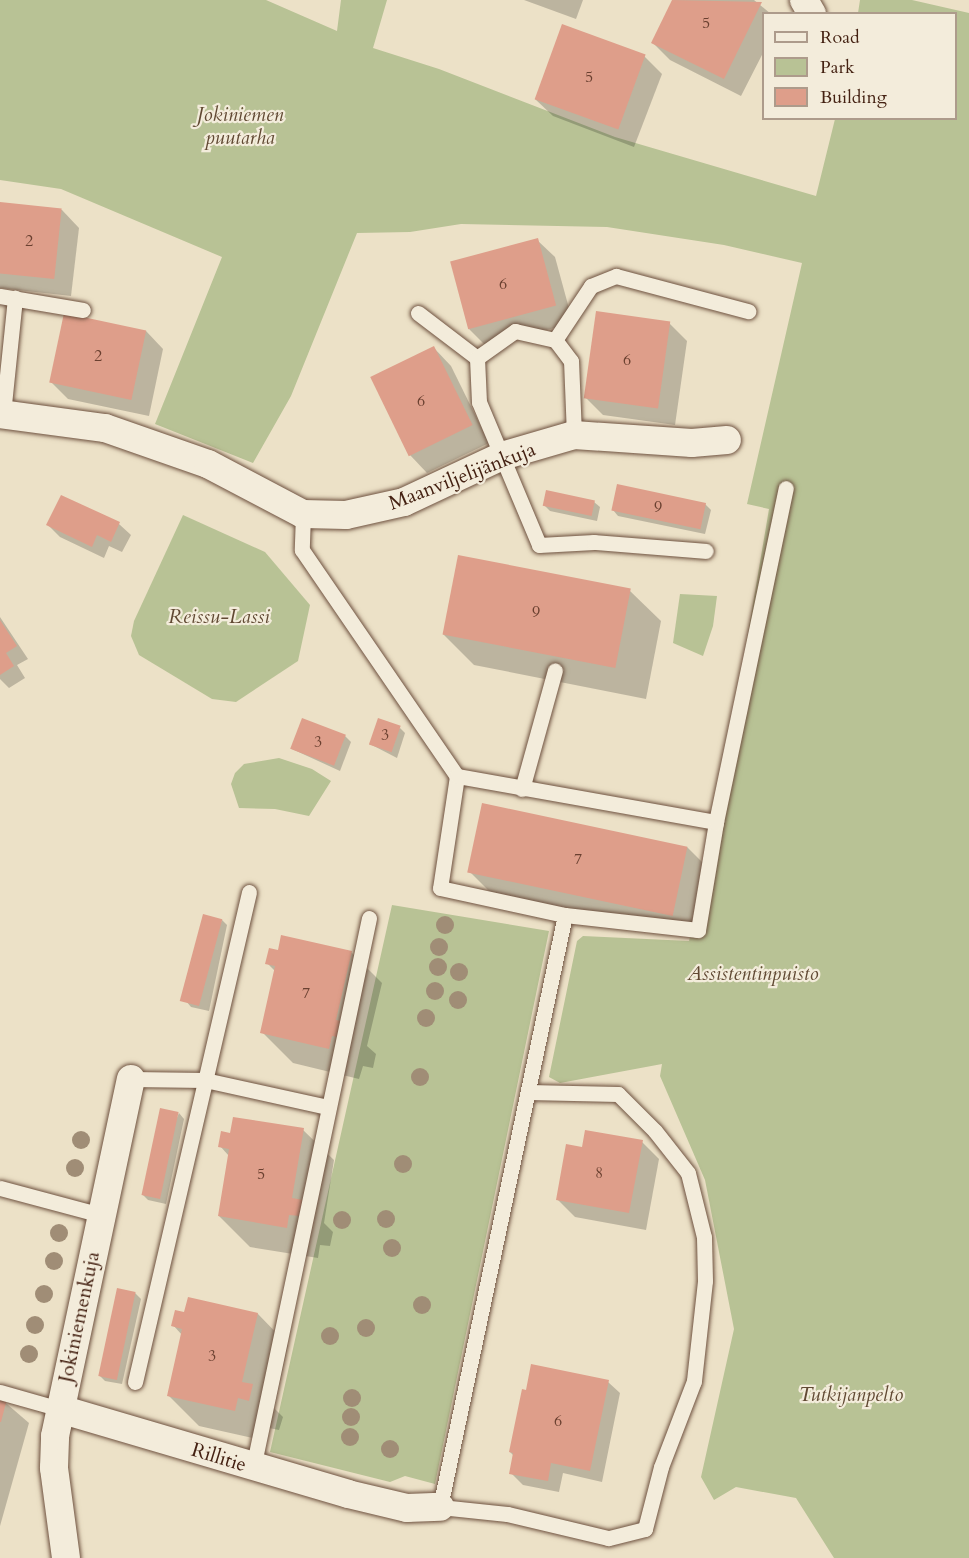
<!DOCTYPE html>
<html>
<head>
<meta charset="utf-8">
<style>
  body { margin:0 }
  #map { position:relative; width:969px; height:1558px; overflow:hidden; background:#ece1c7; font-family:Cardo,serif }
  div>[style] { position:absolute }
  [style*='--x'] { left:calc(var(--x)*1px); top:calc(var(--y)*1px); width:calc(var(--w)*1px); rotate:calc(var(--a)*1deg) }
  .green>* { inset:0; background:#b8c295 }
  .shadow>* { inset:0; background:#0003 }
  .building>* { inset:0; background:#de9e8a; transform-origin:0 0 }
  .roads { filter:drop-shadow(0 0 2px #6e513f) drop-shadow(0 0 2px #6e513f) }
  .service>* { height:15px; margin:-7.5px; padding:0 7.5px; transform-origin:7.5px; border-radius:7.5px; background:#f3ecdb }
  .minor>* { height:28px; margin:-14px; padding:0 14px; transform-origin:14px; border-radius:14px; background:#f3ecdb }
  .trees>* { width:18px; height:18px; margin:-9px; border-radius:50%; background:#a08d76 }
  span { translate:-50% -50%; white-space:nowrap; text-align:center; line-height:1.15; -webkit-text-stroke:4.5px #f3ecdb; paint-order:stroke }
  .number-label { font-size:16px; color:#6a4030 }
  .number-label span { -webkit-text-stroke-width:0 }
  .park-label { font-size:20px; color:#614933; font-style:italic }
  .street-label { font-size:20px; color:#442112 }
  .legend { position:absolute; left:762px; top:12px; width:195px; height:108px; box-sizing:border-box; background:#f3ecdb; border:2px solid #ad9b8b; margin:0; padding:8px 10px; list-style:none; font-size:18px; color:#442112 }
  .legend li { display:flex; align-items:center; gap:12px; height:30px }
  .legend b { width:30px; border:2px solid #ad9b8b }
</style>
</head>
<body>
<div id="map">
  <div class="green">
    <i style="clip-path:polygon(0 0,266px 0,337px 31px,341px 0,387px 0,373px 48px,439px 69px,615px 137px,816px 196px,835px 119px,956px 118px,956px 14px,858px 13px,860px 0,912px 0,969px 13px,969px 1558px,834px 1558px,796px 1498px,736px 1487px,714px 1500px,701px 1477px,734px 1329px,705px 1180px,660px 1076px,662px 1064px,560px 1083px,549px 1077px,577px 941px,583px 936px,689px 941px,721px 793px,769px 509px,747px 504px,802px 263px,724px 245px,607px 227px,461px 224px,410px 232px,357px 233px,291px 396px,253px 463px,155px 424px,222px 257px,61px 189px,0 180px)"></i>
    <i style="clip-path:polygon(183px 515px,265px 552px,310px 605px,298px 661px,236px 702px,212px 699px,139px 655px,131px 636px,134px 621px)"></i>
    <i style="clip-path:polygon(680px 594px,717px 596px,713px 626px,703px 656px,673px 643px)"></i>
    <i style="clip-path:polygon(279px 758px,312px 769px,331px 781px,309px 816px,275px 809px,239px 808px,231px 784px,235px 773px,244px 764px)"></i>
    <i style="clip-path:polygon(392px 905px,549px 931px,435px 1484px,405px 1476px,390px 1482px,270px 1452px)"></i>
  </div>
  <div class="shadow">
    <i style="clip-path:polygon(524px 0,583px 0,576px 19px)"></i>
    <i style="clip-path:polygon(674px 0,754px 0,771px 14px,764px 14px,764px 51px,741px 96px,670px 60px,653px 43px)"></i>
    <i style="clip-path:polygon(644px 56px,662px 74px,634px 147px,553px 116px,535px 99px)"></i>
    <i style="clip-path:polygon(0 203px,62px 210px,79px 228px,71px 296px,0 288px)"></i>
    <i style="clip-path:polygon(537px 240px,555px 257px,573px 323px,486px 346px,469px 329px)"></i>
    <i style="clip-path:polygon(669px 323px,687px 341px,675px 425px,603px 415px,586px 398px)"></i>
    <i style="clip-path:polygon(146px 331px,163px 349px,149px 416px,68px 399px,51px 382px)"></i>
    <i style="clip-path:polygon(434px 348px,451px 366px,489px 443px,427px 473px,410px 455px)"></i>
    <i style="clip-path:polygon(594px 502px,600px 507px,597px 521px,550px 511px,544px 505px)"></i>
    <i style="clip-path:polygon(705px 504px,711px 510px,705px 534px,618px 516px,613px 510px)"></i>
    <i style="clip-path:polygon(119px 524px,131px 535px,122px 552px,109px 546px,104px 558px,60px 537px,48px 525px)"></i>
    <i style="clip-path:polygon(630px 591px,661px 621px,646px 699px,474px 665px,443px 634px)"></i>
    <i style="clip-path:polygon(0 617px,28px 659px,17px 665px,25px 678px,9px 688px,0 679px)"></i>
    <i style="clip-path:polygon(400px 728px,405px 733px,397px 758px,370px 744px)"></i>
    <i style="clip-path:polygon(345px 736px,351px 742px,340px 771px,292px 749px)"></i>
    <i style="clip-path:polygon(687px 847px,710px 870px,696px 936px,492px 894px,469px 871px)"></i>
    <i style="clip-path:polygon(222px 920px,227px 925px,209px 1011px,191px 1007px,186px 1001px)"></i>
    <i style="clip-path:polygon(279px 952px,351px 952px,382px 983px,367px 1046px,376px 1054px,373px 1068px,363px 1066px,359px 1079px,293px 1063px,262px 1032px,276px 972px,267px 963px)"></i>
    <i style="clip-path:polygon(179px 1113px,184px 1119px,166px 1204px,148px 1200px,143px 1195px)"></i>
    <i style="clip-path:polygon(303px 1130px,334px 1160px,324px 1223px,333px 1232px,330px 1246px,320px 1245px,318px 1258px,250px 1247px,219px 1216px,229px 1156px,220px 1146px)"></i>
    <i style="clip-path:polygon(642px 1142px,659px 1159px,646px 1230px,575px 1217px,557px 1199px,583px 1148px)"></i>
    <i style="clip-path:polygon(135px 1293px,141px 1299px,122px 1384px,105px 1381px,99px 1375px)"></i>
    <i style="clip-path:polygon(258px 1314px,288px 1345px,274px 1408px,283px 1417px,279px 1430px,269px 1428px,266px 1441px,199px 1426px,168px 1395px,182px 1335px,173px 1325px)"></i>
    <i style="clip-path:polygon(608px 1382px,620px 1393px,602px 1482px,563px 1473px,559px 1492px,523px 1485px,511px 1473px,514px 1456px,510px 1452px)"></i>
    <i style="clip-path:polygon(0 1398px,29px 1423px,0 1526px)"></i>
  </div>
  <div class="building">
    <i style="clip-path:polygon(672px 0,762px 2px,724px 79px,651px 43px)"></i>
    <i style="left:562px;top:24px;width:89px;height:80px;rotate:20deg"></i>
    <i style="left:0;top:202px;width:62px;height:71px;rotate:6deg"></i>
    <i style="left:538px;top:238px;width:70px;height:91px;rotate:75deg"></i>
    <i style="left:596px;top:311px;width:75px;height:88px;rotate:8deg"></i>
    <i style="left:64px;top:313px;width:84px;height:71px;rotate:12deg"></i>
    <i style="left:434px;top:346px;width:88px;height:71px;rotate:64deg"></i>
    <i style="left:617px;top:484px;width:91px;height:27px;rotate:12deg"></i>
    <i style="left:546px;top:490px;width:50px;height:16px;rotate:12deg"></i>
    <i style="clip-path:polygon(61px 495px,120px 522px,111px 542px,97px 535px,92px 547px,46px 525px)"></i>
    <i style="left:458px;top:555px;width:176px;height:81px;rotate:11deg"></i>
    <i style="clip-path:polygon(0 620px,17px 646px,6px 653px,14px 666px,0 675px)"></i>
    <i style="left:302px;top:718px;width:47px;height:33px;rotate:21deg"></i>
    <i style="left:378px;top:718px;width:24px;height:28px;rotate:19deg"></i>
    <i style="left:482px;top:803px;width:210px;height:71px;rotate:12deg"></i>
    <i style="left:203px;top:914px;width:20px;height:90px;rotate:15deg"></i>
    <i style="clip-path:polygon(281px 935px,352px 951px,336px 1020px,346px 1022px,342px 1038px,332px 1036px,329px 1049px,260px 1033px,275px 966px,265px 964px,269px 948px,278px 950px)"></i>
    <i style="left:160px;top:1108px;width:19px;height:89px;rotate:12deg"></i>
    <i style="clip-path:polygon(233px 1117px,304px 1128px,292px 1198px,303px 1200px,300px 1216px,289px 1215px,287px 1228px,218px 1216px,229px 1149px,218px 1147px,221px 1131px,230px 1133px)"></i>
    <i style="clip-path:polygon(585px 1130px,643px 1140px,629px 1213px,556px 1200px,566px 1144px,582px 1147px)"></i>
    <i style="left:117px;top:1288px;width:19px;height:90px;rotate:12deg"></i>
    <i style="clip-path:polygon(188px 1297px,258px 1313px,242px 1382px,253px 1384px,249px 1401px,238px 1398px,235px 1411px,167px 1396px,182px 1329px,171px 1326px,175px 1310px,184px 1312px)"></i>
    <i style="clip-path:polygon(531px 1364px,609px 1380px,590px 1471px,551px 1463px,548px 1481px,509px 1474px,513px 1453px,509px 1452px,522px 1389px,526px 1390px)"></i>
    <i style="clip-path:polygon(0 1397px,7px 1399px,1px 1422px,0 1422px)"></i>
  </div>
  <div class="roads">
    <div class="service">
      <i style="--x:0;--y:296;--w:84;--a:9.6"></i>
      <i style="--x:418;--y:313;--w:74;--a:37.3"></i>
      <i style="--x:555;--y:340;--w:65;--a:-56.3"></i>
      <i style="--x:591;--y:286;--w:27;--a:-22"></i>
      <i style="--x:616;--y:276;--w:137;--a:14.9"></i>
      <i style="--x:3;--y:414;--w:117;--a:-84.1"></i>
      <i style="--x:574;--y:435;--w:74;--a:-92.3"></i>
      <i style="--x:571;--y:361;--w:26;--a:-127"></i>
      <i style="--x:555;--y:340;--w:41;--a:-167.3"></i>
      <i style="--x:515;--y:331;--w:47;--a:144.6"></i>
      <i style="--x:477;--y:358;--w:44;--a:87.4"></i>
      <i style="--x:479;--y:402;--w:155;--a:67.2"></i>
      <i style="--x:539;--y:545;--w:55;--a:-3.1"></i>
      <i style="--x:594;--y:542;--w:112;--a:4.6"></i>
      <i style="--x:303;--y:514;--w:36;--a:92"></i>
      <i style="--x:302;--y:550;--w:274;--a:55.6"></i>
      <i style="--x:457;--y:776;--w:113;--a:98.6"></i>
      <i style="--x:440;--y:888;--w:128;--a:12.2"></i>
      <i style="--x:565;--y:915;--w:134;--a:6.4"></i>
      <i style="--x:698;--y:930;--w:109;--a:-80.5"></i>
      <i style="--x:716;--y:822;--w:263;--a:-169.9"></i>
      <i style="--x:522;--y:789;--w:123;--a:-74.5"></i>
      <i style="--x:716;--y:822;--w:341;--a:-78.2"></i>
      <i style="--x:131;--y:1079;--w:74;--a:0.8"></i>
      <i style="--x:205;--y:1080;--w:126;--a:12.4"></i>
      <i style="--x:528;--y:1092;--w:90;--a:1.3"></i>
      <i style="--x:618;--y:1094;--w:52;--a:45"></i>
      <i style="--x:655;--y:1131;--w:53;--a:51.8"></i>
      <i style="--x:688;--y:1173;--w:66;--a:76"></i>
      <i style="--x:704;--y:1237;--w:44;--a:88.7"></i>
      <i style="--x:705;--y:1281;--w:101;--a:96.3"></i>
      <i style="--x:694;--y:1381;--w:92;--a:111"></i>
      <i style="--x:661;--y:1467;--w:64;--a:104.5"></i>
      <i style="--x:645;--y:1529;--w:38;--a:166"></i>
      <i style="--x:608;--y:1538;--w:104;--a:-166.6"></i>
      <i style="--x:507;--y:1514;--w:67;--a:-174"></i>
      <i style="--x:440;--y:1507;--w:605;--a:-78.08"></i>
      <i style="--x:0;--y:1188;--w:105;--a:15"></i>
      <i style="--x:135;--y:1382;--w:503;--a:-76.9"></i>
      <i style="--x:0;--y:1392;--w:62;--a:15.8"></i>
      <i style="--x:253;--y:1468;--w:562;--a:-78.09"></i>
    </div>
    <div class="minor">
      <i style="--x:804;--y:0;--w:16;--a:60"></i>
      <i style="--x:0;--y:414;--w:106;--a:7.6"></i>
      <i style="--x:105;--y:428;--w:109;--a:19.3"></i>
      <i style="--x:208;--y:464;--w:107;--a:27.8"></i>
      <i style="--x:303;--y:514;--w:43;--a:1.3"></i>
      <i style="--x:346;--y:515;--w:59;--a:-12.6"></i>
      <i style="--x:404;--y:502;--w:108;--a:-25.1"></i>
      <i style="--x:502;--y:456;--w:75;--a:-16.3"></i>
      <i style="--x:574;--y:435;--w:118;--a:3.9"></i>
      <i style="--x:692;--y:443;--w:35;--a:-5"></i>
      <i style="--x:60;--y:1409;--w:300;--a:16.4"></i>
      <i style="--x:348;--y:1494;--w:61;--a:13.3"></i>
      <i style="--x:407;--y:1508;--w:33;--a:-2"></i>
      <i style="--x:66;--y:1558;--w:91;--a:-97.6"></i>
      <i style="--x:54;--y:1468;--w:32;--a:-88"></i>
      <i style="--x:55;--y:1436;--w:365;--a:-78"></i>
    </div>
  </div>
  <div class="trees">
    <i style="left:445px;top:925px"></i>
    <i style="left:439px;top:947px"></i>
    <i style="left:438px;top:967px"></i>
    <i style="left:459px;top:972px"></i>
    <i style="left:435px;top:991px"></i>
    <i style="left:458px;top:1000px"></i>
    <i style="left:426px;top:1018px"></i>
    <i style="left:420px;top:1077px"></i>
    <i style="left:81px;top:1140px"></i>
    <i style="left:403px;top:1164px"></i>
    <i style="left:75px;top:1168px"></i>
    <i style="left:386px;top:1219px"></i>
    <i style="left:342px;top:1220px"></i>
    <i style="left:59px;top:1233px"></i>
    <i style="left:392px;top:1248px"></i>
    <i style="left:54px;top:1261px"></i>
    <i style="left:44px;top:1294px"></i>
    <i style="left:422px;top:1305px"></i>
    <i style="left:35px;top:1325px"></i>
    <i style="left:366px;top:1328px"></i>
    <i style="left:330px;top:1336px"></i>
    <i style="left:29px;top:1354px"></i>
    <i style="left:352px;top:1398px"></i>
    <i style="left:351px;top:1417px"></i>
    <i style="left:350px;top:1437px"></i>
    <i style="left:390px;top:1449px"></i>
  </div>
  <div class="number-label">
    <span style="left:706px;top:23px">5</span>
    <span style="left:589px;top:77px">5</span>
    <span style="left:29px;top:241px">2</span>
    <span style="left:503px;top:284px">6</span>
    <span style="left:98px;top:356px">2</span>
    <span style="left:627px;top:360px">6</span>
    <span style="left:421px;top:401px">6</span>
    <span style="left:658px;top:507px">9</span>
    <span style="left:536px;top:612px">9</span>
    <span style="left:385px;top:735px">3</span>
    <span style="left:318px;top:742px">3</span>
    <span style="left:578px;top:859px">7</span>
    <span style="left:306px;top:993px">7</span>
    <span style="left:599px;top:1173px">8</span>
    <span style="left:261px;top:1174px">5</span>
    <span style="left:212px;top:1356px">3</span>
    <span style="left:558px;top:1421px">6</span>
  </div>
  <div class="park-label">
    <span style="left:240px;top:126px">Jokiniemen<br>puutarha</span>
    <span style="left:219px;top:616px">Reissu-Lassi</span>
    <span style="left:753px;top:973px">Assistentinpuisto</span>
    <span style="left:851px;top:1394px">Tutkijanpelto</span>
  </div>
  <div class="street-label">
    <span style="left:462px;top:476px;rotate:-21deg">Maanviljelijänkuja</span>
    <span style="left:79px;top:1317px;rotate:-78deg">Jokiniemenkuja</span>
    <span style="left:219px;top:1457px;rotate:17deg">Rillitie</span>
  </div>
  <ul class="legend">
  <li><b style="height:8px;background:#f3ecdb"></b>Road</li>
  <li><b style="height:16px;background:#b8c295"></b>Park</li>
  <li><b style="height:16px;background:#de9e8a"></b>Building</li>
  </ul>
</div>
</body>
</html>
